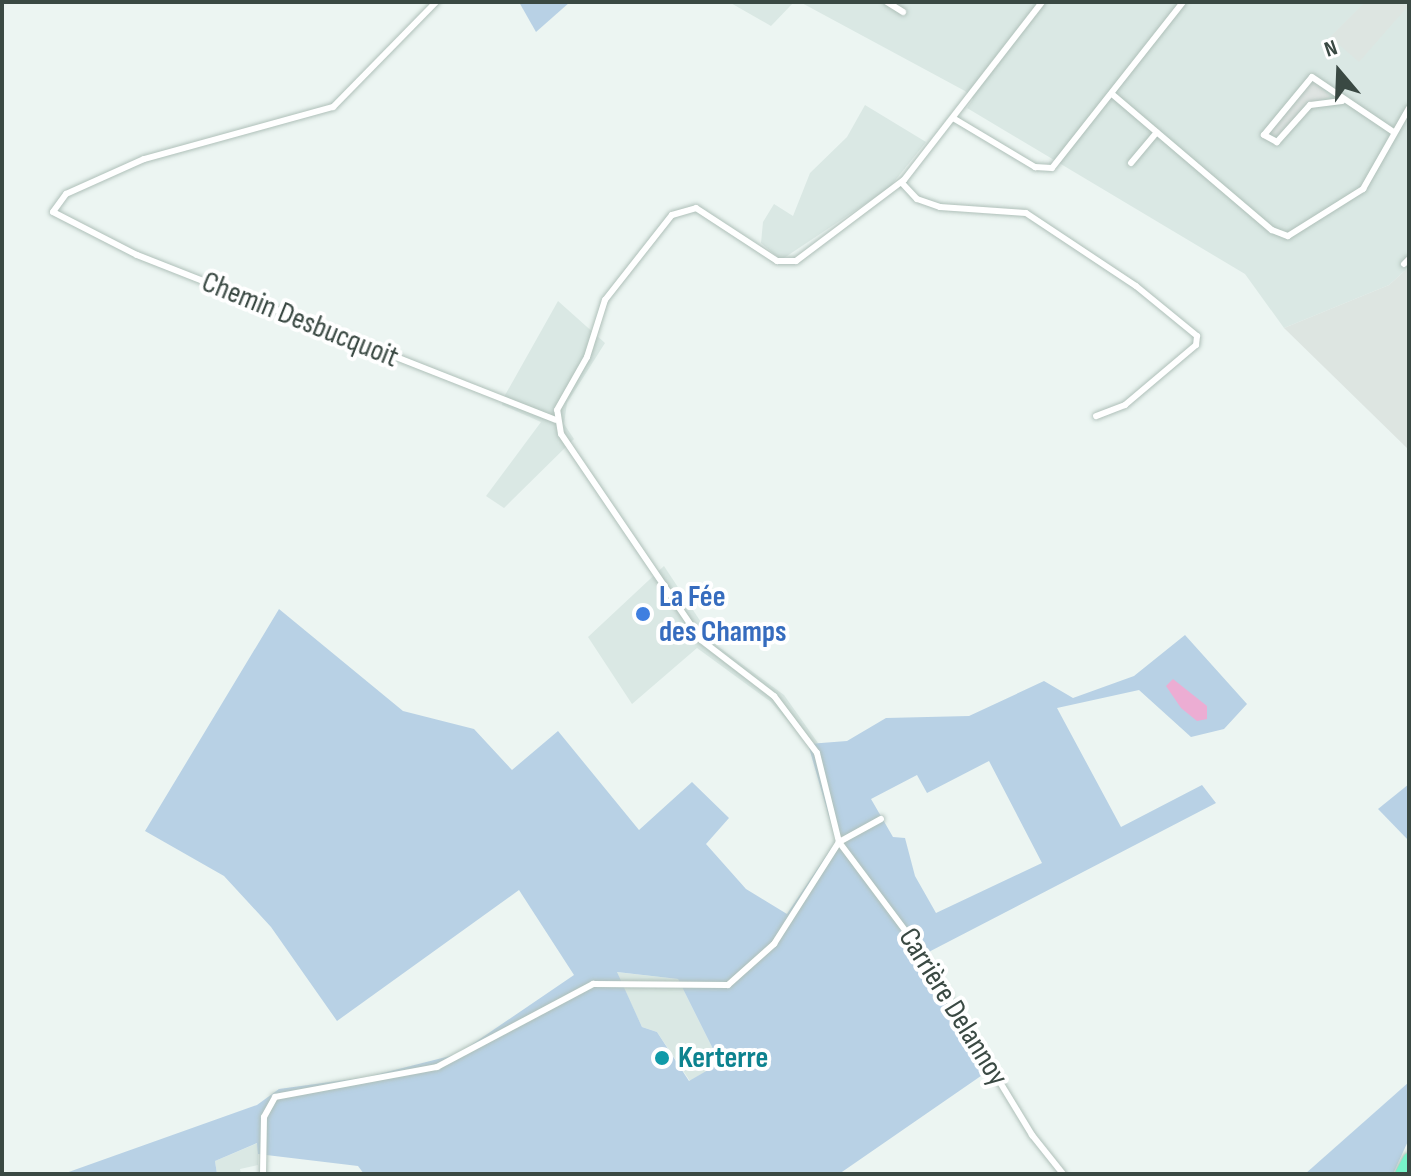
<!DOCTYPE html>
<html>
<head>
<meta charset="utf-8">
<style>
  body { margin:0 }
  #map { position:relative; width:1411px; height:1176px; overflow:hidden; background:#ecf5f2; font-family:"Sofia Sans Condensed",sans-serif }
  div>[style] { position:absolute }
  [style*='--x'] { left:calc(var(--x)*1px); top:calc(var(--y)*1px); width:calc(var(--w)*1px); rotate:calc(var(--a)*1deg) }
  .residential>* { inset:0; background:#dae8e4 }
  .industrial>* { inset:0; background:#dde5e1 }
  .green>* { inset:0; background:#b8d1e5 }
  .parking>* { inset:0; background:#dfe4e2 }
  .water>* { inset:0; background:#ecadd3 }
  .roads { filter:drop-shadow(0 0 2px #afc0b9) drop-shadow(0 0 2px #afc0b9) }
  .street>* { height:6px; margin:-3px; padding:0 3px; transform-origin:3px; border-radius:3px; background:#fff }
  .highway>* { height:12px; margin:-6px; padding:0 6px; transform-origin:6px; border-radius:6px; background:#78f4c9 }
  .dots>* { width:22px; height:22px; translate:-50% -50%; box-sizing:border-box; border:4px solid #fff; border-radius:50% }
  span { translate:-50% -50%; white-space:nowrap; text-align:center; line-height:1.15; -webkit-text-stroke:8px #fff; paint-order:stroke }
  .street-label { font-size:30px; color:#3a4943 }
  .shop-label { font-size:30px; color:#366cbe; font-weight:700 }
  .left { translate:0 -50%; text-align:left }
  .culture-label { font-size:30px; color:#0d838f; font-weight:700 }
  .frame { position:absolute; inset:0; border:4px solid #3a4943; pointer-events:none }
  .north { position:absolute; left:1299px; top:32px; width:80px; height:80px; -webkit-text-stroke:6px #fff; paint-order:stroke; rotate:341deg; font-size:22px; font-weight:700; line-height:32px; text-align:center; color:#3a4943 }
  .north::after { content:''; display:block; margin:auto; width:28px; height:36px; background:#3a4943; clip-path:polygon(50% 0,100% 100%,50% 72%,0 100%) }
</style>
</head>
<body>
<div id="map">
  <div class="residential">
    <i style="clip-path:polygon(729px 2px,794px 2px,771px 26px)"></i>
    <i style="clip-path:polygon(800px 2px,1409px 2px,1409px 267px,1389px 285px,1284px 328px,1245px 274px,967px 108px,973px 99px,965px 91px)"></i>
    <i style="clip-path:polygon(865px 105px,926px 142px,889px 188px,781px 260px,761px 243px,763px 222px,774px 204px,793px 216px,810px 173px,847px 137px)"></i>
    <i style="clip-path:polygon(558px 301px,605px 343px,567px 403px,564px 424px,574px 439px,504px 508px,486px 496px,541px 422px,502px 405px,504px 397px)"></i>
    <i style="clip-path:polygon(664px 566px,716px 645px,784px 695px,818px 743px,808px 744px,771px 702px,697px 648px,632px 704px,588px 637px)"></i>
    <i style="clip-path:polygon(616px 972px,678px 979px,720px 1063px,690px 1081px,657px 1032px,642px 1027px)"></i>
    <i style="clip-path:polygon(258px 1143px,258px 1165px,240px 1169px,241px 1174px,217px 1174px,215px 1161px)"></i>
  </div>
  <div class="industrial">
    <i style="clip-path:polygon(1365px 2px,1409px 5px,1359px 62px,1330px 37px)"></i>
    <i style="clip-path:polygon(1409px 267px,1409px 450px,1284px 328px,1389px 285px)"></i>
  </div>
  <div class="green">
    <i style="clip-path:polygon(519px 2px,570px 2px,536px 32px)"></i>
    <i style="clip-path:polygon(evenodd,279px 609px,403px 711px,474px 729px,512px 770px,558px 731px,639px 830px,692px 782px,729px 818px,706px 844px,746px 889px,787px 914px,836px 841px,808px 744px,847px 741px,886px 718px,969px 716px,1044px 681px,1073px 698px,1134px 676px,1185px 635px,1247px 704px,1224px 729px,1191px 737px,1139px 690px,1057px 708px,1121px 827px,1202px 785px,1216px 803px,919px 957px,991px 1069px,839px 1174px,364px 1174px,358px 1166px,258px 1154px,257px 1143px,215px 1161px,217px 1174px,63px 1174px,257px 1105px,279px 1089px,367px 1077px,458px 1054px,574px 975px,519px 890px,337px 1021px,271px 927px,224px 876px,145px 831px,279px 609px,989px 761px,1042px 863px,936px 913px,915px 876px,905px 838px,893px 837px,871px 799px,917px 775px,927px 793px,989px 761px,279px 609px,617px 972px,678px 979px,720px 1063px,689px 1081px,657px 1032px,642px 1027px,617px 972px)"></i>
    <i style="clip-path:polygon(1409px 784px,1409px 841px,1378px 809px)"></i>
    <i style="clip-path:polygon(1409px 1082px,1409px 1139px,1393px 1174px,1305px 1174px)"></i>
  </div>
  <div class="parking">
    <i style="clip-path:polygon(1314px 80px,1330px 97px,1312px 102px,1278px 138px,1270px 133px,1268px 126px)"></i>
  </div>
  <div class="water">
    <i style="clip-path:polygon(1173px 679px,1207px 706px,1207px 719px,1197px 721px,1181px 708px,1166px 686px)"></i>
  </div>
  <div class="roads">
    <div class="street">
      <i style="--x:436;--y:2;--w:147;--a:134.4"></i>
      <i style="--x:333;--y:107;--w:196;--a:164.6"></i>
      <i style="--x:144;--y:159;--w:85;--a:155.8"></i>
      <i style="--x:66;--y:194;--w:22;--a:126"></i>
      <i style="--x:53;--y:212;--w:94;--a:27.1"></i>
      <i style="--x:137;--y:255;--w:450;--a:21.5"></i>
      <i style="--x:887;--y:2;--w:19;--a:32"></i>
      <i style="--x:1112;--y:94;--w:210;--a:40.4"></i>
      <i style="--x:1272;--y:230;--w:17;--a:21"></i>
      <i style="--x:1288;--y:236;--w:89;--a:-32.1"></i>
      <i style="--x:1363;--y:189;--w:93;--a:-60.4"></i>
      <i style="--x:1342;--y:101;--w:32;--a:173"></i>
      <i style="--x:1310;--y:105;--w:50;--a:131.7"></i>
      <i style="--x:1277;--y:142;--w:15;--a:-152"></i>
      <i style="--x:1264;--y:135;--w:75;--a:-50.4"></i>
      <i style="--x:1312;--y:77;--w:97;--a:34"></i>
      <i style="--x:953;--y:118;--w:96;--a:30.9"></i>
      <i style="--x:1035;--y:167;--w:17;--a:3"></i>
      <i style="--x:1052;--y:168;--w:211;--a:-51.7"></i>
      <i style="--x:1131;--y:163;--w:40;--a:-50"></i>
      <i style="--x:902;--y:183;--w:22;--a:47"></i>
      <i style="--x:917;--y:199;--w:24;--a:19"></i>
      <i style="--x:940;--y:207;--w:86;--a:4"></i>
      <i style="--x:1026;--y:213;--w:132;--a:33.6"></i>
      <i style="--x:1136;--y:286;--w:79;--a:39.3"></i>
      <i style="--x:1197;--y:336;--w:9;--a:96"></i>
      <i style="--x:1196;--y:345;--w:93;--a:139.8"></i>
      <i style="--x:1125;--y:405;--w:31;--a:159"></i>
      <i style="--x:1404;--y:264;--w:7;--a:-45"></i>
      <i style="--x:881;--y:819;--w:48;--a:151.3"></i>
      <i style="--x:839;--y:842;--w:134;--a:53.2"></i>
      <i style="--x:919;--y:949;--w:218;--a:58.7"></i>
      <i style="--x:1032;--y:1135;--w:50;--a:51.5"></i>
      <i style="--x:263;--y:1174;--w:57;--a:-89"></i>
      <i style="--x:264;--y:1117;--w:23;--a:-61"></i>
      <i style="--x:275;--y:1097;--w:165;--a:-10.5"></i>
      <i style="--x:437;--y:1067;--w:177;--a:-28"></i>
      <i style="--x:593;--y:984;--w:135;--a:0.4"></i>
      <i style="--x:728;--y:985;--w:62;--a:-41.7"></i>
      <i style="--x:774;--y:944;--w:121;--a:-57.5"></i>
      <i style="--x:839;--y:842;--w:92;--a:-103.9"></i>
      <i style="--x:817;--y:753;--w:71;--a:-127"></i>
      <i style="--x:774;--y:696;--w:92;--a:-142.5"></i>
      <i style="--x:701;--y:640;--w:249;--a:-124.2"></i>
      <i style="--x:561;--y:434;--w:24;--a:-99"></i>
      <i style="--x:557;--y:410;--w:61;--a:-60.5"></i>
      <i style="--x:587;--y:357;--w:60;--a:-72.5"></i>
      <i style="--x:605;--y:300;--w:108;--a:-51.8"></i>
      <i style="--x:672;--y:215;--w:25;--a:-16"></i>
      <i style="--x:696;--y:208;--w:97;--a:33.2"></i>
      <i style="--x:777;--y:261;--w:19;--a:0"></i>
      <i style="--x:796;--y:261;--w:135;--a:-36.9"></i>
      <i style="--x:904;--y:180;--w:225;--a:-52.2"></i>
    </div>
    <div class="highway">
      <i style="--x:1401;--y:1174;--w:17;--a:-62"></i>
    </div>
  </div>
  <div class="dots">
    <i style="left:643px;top:614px;background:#3f7fe0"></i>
    <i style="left:662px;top:1058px;background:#0f9aa8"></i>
  </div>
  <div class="street-label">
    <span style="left:300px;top:320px;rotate:22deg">Chemin Desbucquoit</span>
    <span style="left:953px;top:1007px;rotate:58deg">Carrière Delannoy</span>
  </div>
  <div class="shop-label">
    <span class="left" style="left:659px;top:614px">La Fée<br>des Champs</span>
  </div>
  <div class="culture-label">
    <span class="left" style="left:678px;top:1058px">Kerterre</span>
  </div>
  <div class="frame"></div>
  <div class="north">N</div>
</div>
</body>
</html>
